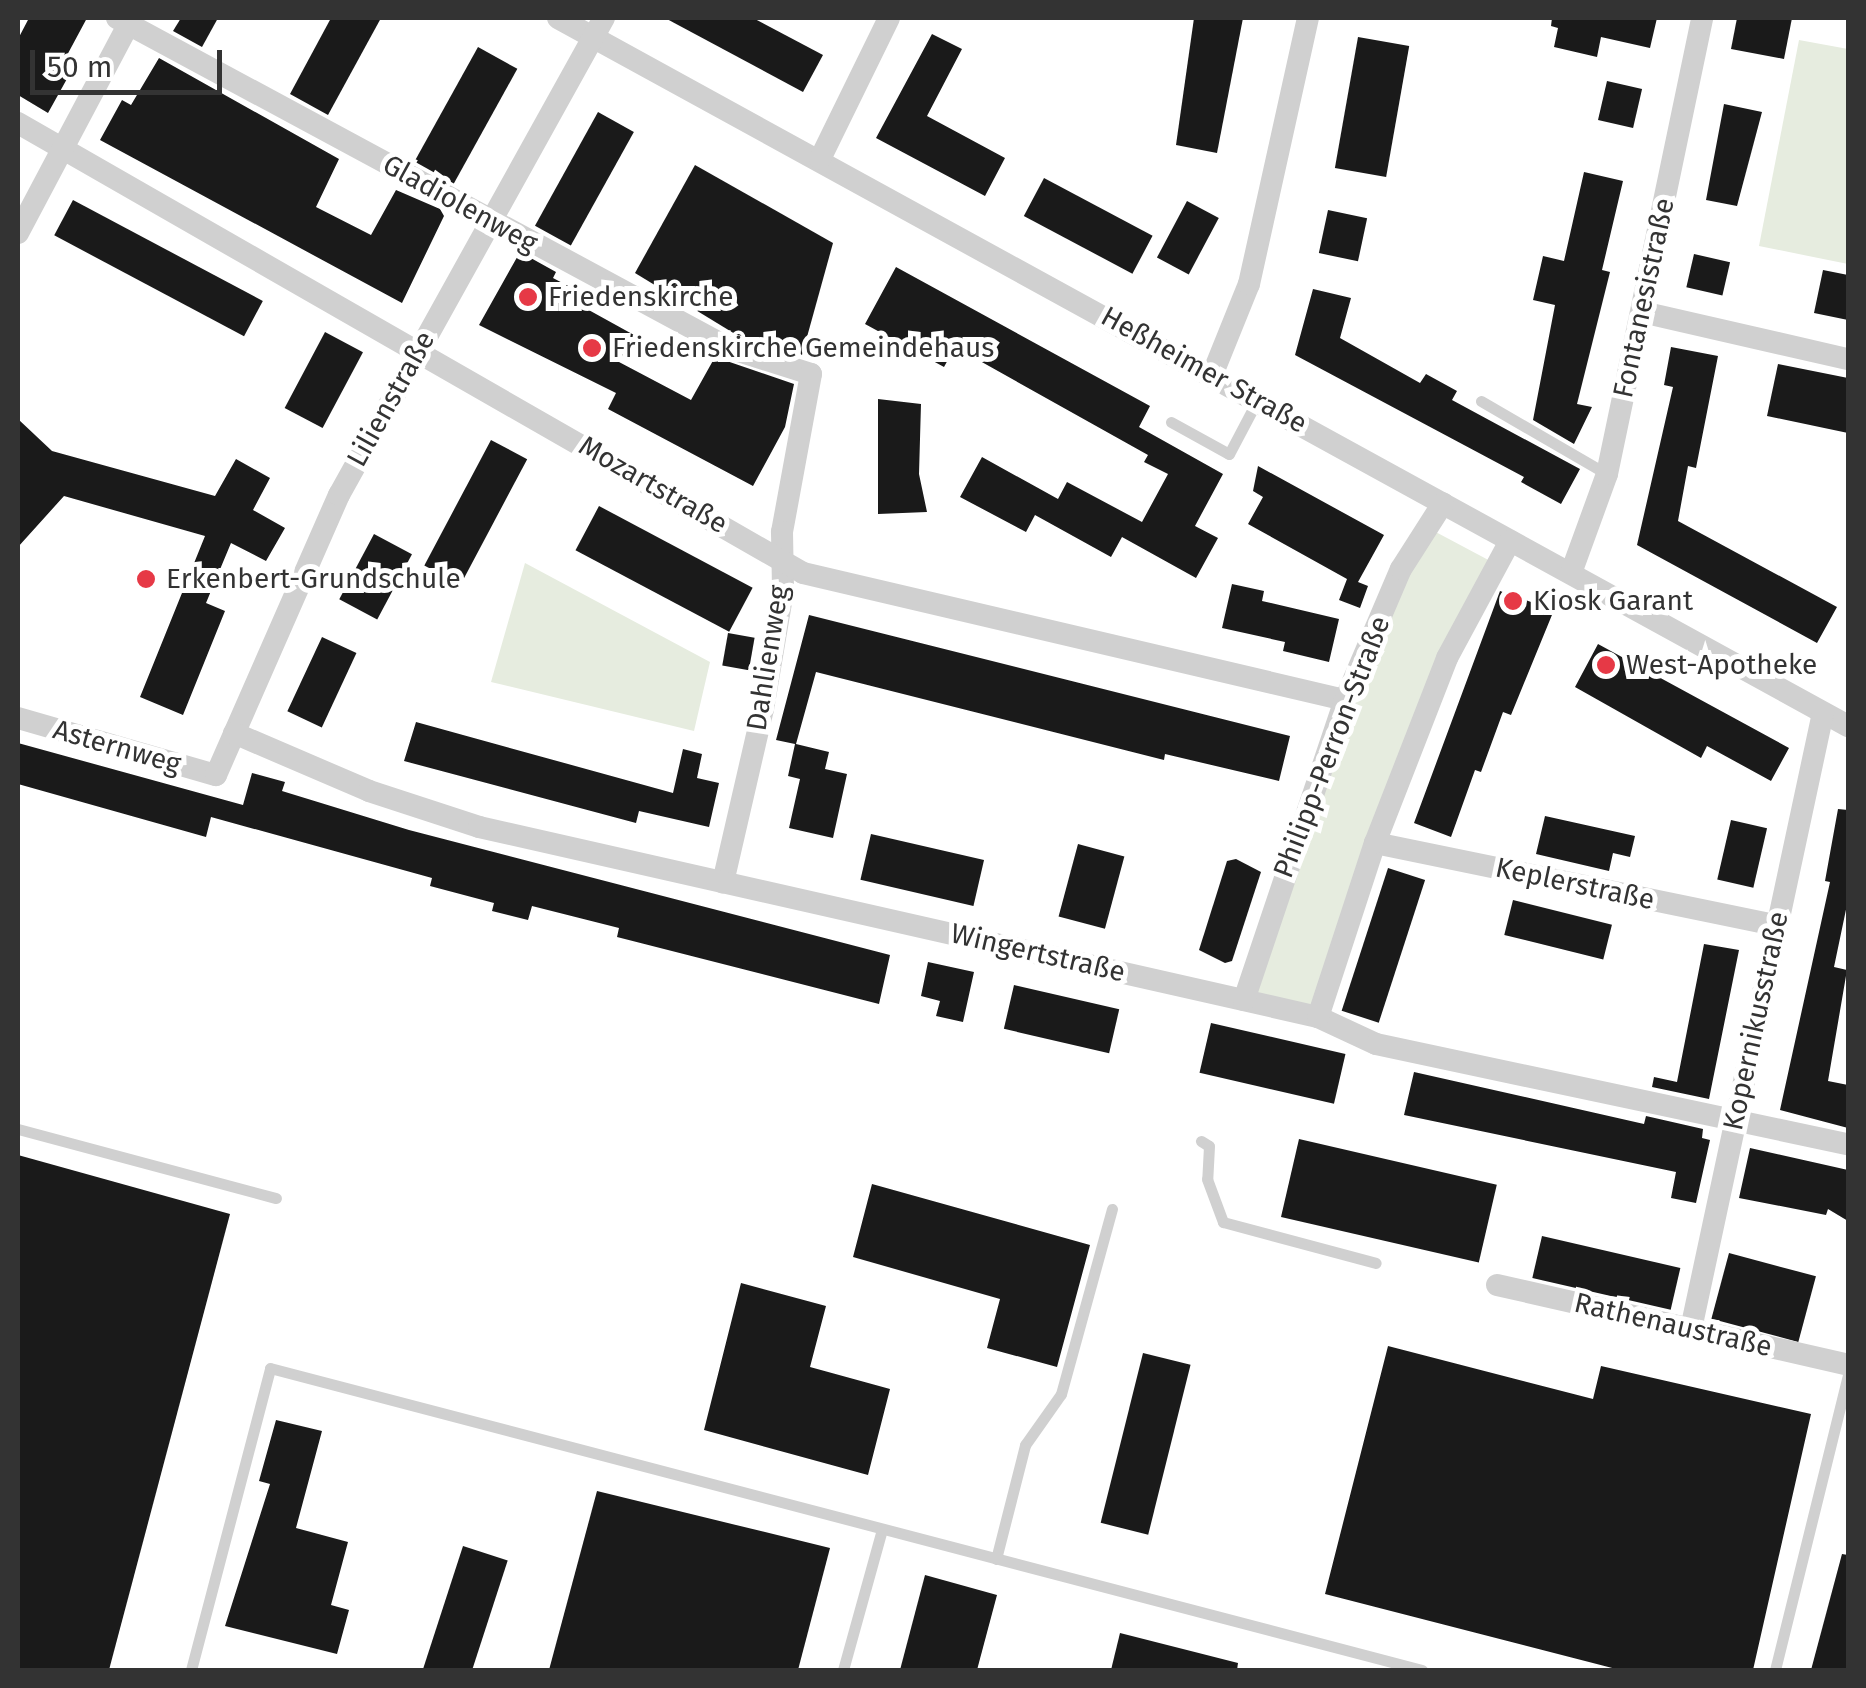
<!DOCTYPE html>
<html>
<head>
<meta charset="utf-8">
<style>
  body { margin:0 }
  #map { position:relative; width:1866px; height:1688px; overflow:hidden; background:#fff; font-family:"Fira Sans",sans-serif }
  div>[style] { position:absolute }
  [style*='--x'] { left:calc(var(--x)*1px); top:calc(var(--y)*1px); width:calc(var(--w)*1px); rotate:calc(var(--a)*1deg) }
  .green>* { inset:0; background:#e6ecdf }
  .building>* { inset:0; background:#1a1a1a; transform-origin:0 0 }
  .service>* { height:11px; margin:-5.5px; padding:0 5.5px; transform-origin:5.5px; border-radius:5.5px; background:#d0d0d0 }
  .minor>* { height:22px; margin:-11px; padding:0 11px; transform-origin:11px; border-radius:11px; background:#d0d0d0 }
  .dots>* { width:28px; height:28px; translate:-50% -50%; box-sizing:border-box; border:5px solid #fff; border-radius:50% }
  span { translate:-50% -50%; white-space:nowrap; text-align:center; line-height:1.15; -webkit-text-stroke:10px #fff; paint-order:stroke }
  .street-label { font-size:28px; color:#333 }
  .poi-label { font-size:28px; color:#333 }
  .left { translate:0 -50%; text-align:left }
  .frame { position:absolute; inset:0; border:20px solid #333; pointer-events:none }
  .scale { position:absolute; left:30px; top:50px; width:192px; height:45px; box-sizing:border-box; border:5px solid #333; border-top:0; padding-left:12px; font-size:30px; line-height:35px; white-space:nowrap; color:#333; -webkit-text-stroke:8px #fff; paint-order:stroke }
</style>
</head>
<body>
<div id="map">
  <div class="green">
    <i style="clip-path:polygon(1799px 40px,1848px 49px,1848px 264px,1759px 246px)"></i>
    <i style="clip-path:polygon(1432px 530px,1494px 563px,1315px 1009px,1252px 993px,1295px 856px,1408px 572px)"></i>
    <i style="clip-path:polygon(525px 563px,710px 662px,694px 731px,491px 682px)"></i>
  </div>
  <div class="building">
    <i style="clip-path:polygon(29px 18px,87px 18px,58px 72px,68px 77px,48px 113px,18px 95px,18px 39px)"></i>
    <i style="clip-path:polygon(181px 18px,218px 18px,202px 47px,173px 31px)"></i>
    <i style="clip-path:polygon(331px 18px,381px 18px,328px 115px,290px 94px)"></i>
    <i style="clip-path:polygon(665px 18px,753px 18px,823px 55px,803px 92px)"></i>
    <i style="clip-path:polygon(1194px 18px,1243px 18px,1217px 153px,1176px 145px)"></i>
    <i style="clip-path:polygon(1552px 18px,1657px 18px,1650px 48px,1601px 37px,1597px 57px,1554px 47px,1558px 28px,1551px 26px)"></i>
    <i style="clip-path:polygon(1737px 18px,1792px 18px,1784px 59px,1731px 49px)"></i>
    <i style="clip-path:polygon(932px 34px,962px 49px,927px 116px,1005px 158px,985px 196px,876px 138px)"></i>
    <i style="left:1358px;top:37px;width:52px;height:133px;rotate:10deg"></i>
    <i style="left:478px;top:47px;width:45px;height:131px;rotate:29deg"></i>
    <i style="clip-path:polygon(159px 58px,339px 159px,316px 207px,371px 235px,396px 190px,440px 209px,444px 216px,402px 303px,100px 140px,122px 100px,131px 105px)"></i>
    <i style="left:1607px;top:81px;width:36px;height:40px;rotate:13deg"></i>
    <i style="clip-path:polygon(1724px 104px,1762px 112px,1737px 206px,1706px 200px)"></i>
    <i style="left:598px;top:112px;width:41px;height:130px;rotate:29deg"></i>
    <i style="clip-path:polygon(695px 165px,833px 243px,802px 355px,735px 334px,635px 273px)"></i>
    <i style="clip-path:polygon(1584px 172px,1623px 181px,1602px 270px,1610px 272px,1577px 404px,1592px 407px,1574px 444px,1533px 420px,1555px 305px,1533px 300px,1543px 256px,1564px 261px)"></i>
    <i style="left:1044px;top:178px;width:123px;height:43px;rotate:28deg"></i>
    <i style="left:73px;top:200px;width:215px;height:40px;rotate:28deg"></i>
    <i style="left:1187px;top:201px;width:36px;height:64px;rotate:28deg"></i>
    <i style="left:1328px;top:210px;width:40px;height:44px;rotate:12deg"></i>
    <i style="clip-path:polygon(520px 252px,556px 272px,553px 278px,572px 288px,567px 298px,634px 335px,619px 362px,691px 400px,715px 357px,794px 384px,785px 427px,753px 486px,608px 409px,616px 393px,479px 325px)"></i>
    <i style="left:1694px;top:254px;width:37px;height:34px;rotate:13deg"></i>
    <i style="clip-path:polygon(896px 267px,1150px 406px,1139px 427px,1223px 474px,1195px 526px,1218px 538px,1196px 578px,1122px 537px,1111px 557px,1035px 515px,1026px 532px,960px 497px,982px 457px,1058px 499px,1067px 482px,1142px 522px,1168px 474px,1144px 462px,1148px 455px,955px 347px,944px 367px,865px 324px)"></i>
    <i style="clip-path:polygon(1823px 270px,1848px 275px,1848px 320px,1814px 313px)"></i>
    <i style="clip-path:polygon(1313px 289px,1351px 298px,1340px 338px,1420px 383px,1426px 374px,1457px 391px,1452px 400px,1580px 469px,1561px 504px,1521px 482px,1524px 477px,1295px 355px)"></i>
    <i style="left:325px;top:332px;width:43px;height:86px;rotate:28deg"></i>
    <i style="clip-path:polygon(1671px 347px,1718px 356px,1696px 468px,1688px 466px,1678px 521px,1837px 607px,1817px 643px,1637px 545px,1673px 387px,1664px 385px)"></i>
    <i style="clip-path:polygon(1778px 364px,1848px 378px,1848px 433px,1767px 416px)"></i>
    <i style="clip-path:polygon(878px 399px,921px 404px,919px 474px,927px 512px,878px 514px)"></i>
    <i style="clip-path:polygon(18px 419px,52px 451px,215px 496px,236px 459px,270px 478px,253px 510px,285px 528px,266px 561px,231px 543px,206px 603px,225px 611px,183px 715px,140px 697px,205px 536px,64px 496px,18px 547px)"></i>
    <i style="left:491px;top:440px;width:41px;height:142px;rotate:28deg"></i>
    <i style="clip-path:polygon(1258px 466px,1384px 535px,1358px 582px,1368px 586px,1360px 608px,1339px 600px,1347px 579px,1248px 524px,1263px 497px,1253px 491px)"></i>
    <i style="left:599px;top:506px;width:174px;height:50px;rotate:28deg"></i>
    <i style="left:374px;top:534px;width:43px;height:74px;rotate:28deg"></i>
    <i style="clip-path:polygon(1232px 584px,1264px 591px,1262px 601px,1339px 619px,1329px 662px,1283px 651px,1285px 642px,1222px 628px)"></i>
    <i style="clip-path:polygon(1500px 591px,1554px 610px,1511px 715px,1503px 712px,1481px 772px,1475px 770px,1451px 837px,1414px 823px)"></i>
    <i style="clip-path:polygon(809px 615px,1290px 736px,1279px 781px,1165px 754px,1164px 760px,816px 672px,796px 744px,829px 752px,825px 769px,847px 774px,833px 838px,789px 828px,800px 779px,788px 776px,795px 744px,776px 740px)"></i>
    <i style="left:728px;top:633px;width:27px;height:33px;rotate:10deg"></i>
    <i style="left:322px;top:637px;width:38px;height:82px;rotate:25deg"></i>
    <i style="clip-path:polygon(1598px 644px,1789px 748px,1771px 781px,1707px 746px,1701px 758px,1575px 687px)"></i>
    <i style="clip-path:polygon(416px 722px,673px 793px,683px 749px,702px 754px,697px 778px,719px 783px,709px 827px,639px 811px,636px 823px,404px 761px)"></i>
    <i style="clip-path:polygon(18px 743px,243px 805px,252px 773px,285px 782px,282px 791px,409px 830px,890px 955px,879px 1004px,617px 937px,619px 928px,532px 906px,528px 920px,492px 911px,494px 903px,430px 886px,432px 878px,211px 817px,206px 837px,18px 784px)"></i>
    <i style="clip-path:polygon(1838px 809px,1848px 810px,1848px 900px,1834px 967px,1847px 970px,1828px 1081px,1848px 1085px,1848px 1128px,1780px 1110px,1830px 882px,1825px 881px)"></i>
    <i style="clip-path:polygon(1545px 816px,1635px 836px,1630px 857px,1613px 853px,1609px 871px,1536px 854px)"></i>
    <i style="left:1731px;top:820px;width:37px;height:61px;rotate:13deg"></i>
    <i style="left:871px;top:834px;width:116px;height:47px;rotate:13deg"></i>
    <i style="left:1078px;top:844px;width:48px;height:75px;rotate:15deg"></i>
    <i style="clip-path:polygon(1236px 859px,1261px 872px,1232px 961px,1225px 963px,1199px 950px,1227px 861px)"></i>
    <i style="left:1388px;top:868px;width:39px;height:150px;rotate:18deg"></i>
    <i style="left:1513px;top:900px;width:102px;height:36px;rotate:14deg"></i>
    <i style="clip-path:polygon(1704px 944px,1739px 950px,1709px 1099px,1652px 1087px,1654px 1077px,1677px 1082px)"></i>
    <i style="clip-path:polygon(928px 962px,974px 972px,963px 1022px,936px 1016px,940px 1001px,921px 996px)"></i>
    <i style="left:1014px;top:985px;width:108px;height:45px;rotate:13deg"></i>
    <i style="left:1211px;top:1023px;width:138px;height:51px;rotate:13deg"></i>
    <i style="clip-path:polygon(1414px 1072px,1644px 1124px,1646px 1116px,1703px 1129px,1702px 1138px,1710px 1140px,1696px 1203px,1671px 1198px,1676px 1172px,1404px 1115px)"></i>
    <i style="left:1299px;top:1139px;width:203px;height:80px;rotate:13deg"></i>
    <i style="clip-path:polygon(1750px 1148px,1848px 1170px,1848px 1221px,1828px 1209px,1826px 1215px,1739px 1198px)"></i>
    <i style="clip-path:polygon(18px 1155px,230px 1214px,109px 1670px,18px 1670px)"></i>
    <i style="clip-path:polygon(872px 1184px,1090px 1245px,1057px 1367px,987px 1348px,1000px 1299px,853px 1257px)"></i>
    <i style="left:1542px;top:1236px;width:142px;height:43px;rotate:13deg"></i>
    <i style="left:1729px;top:1253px;width:90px;height:68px;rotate:15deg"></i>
    <i style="clip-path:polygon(741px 1283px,826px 1306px,810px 1367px,890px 1389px,868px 1475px,704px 1430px)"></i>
    <i style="clip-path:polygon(1388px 1346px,1593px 1399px,1601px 1366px,1811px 1414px,1753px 1670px,1620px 1670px,1325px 1594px)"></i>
    <i style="left:1143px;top:1353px;width:49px;height:175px;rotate:14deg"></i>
    <i style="clip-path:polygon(276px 1420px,322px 1431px,296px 1528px,348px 1542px,331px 1605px,349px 1610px,337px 1654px,225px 1626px,270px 1484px,259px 1481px)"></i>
    <i style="clip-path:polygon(597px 1491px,830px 1548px,798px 1670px,549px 1670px)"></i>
    <i style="left:463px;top:1546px;width:47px;height:129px;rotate:18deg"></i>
    <i style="clip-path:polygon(1842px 1554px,1848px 1555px,1848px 1670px,1811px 1670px)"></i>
    <i style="clip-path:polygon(925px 1575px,997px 1595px,977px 1670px,900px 1670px)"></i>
    <i style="clip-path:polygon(1120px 1633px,1238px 1663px,1237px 1670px,1111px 1670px)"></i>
  </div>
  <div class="service">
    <i style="--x:1481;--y:401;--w:146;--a:30.1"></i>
    <i style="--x:1171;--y:422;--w:66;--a:28.9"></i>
    <i style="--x:1229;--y:454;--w:62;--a:-62.2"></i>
    <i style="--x:18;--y:1129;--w:267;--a:15"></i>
    <i style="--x:1201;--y:1141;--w:9;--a:32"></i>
    <i style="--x:1209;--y:1146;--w:33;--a:93"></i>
    <i style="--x:1207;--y:1179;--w:46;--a:69.6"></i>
    <i style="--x:1223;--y:1222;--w:158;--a:15"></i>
    <i style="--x:996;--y:1559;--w:118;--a:-75.7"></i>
    <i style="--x:1025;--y:1445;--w:62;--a:-54.8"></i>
    <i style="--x:1061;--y:1394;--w:192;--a:-74.6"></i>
    <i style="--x:191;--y:1670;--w:312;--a:-75.3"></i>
    <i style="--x:270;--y:1368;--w:1191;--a:14.69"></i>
    <i style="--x:843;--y:1670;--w:146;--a:-74.5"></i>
    <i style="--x:1775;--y:1670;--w:305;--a:-76.1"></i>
  </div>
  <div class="minor">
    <i style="--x:117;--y:18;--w:695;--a:28.33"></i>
    <i style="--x:729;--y:348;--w:86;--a:17.6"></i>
    <i style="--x:811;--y:374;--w:161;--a:100.4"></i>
    <i style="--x:782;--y:532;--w:59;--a:89"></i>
    <i style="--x:783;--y:591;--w:120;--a:99.6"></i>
    <i style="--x:763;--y:709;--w:178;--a:103"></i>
    <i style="--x:558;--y:18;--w:1472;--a:28.76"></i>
    <i style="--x:18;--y:123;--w:905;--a:29.82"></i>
    <i style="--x:803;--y:573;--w:557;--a:13.19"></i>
    <i style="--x:820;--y:159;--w:157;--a:-63.9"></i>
    <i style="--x:18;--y:233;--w:243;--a:-62.1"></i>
    <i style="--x:1642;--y:312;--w:211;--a:12.9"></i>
    <i style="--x:1213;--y:373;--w:96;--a:-68"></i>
    <i style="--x:1249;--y:284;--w:272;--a:-77.5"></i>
    <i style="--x:1571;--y:573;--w:105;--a:-70"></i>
    <i style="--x:1607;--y:474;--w:466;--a:-78.2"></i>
    <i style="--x:18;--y:718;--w:206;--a:16.1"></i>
    <i style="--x:216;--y:775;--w:306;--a:-66.3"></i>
    <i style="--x:339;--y:495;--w:546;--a:-60.95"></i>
    <i style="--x:234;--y:733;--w:147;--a:23.2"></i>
    <i style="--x:369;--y:791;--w:116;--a:18.1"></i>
    <i style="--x:479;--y:827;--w:860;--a:12.76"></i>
    <i style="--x:1318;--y:1017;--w:64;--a:25"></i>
    <i style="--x:1376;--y:1044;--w:482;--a:12"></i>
    <i style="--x:1375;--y:843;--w:408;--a:11.6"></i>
    <i style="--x:1244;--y:1000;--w:317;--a:-71.4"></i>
    <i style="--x:1345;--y:700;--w:142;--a:-66.9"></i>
    <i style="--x:1401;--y:569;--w:78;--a:-57.5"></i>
    <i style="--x:1318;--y:1017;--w:183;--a:-71.9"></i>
    <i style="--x:1375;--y:843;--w:199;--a:-68.7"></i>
    <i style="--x:1447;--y:658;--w:133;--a:-61.7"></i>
    <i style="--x:1497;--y:1285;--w:360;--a:12.8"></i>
    <i style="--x:1691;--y:1329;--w:630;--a:-77.91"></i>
  </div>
  <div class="dots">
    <i style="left:528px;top:297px;background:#e63946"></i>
    <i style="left:592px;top:348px;background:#e63946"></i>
    <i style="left:146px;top:579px;background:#e63946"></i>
    <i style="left:1513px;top:601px;background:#e63946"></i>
    <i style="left:1606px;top:665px;background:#e63946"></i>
  </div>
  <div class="street-label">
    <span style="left:460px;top:204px;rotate:29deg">Gladiolenweg</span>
    <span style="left:1644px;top:298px;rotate:-78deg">Fontanesistraße</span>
    <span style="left:1204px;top:370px;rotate:29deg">Heßheimer Straße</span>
    <span style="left:391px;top:399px;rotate:-61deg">Lilienstraße</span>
    <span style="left:653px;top:485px;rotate:30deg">Mozartstraße</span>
    <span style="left:768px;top:658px;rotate:-81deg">Dahlienweg</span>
    <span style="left:117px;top:747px;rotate:16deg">Asternweg</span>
    <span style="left:1332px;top:747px;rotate:-69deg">Philipp-Perron-Straße</span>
    <span style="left:1575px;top:884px;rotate:12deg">Keplerstraße</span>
    <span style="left:1038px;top:953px;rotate:13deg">Wingertstraße</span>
    <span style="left:1756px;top:1021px;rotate:-78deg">Kopernikusstraße</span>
    <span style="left:1673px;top:1325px;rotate:13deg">Rathenaustraße</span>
  </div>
  <div class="poi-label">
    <span class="left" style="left:548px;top:297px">Friedenskirche</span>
    <span class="left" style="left:612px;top:348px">Friedenskirche Gemeindehaus</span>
    <span class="left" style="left:166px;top:579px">Erkenbert-Grundschule</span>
    <span class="left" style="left:1533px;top:601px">Kiosk Garant</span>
    <span class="left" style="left:1626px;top:665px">West-Apotheke</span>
  </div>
  <div class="frame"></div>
  <div class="scale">50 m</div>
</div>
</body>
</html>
